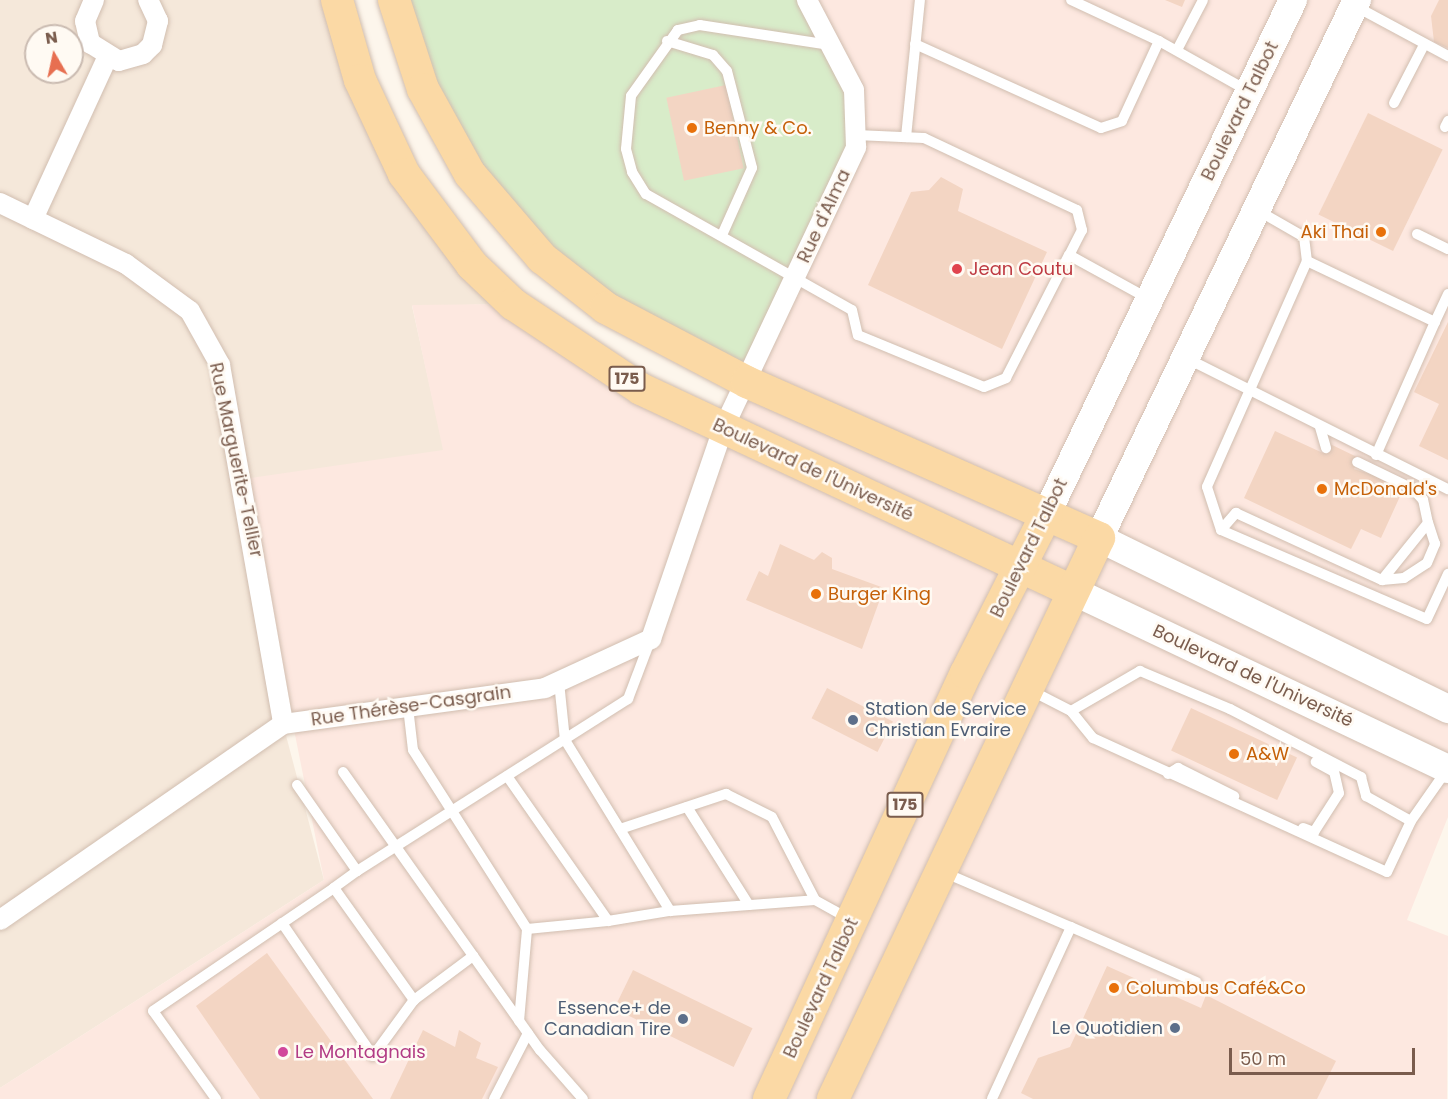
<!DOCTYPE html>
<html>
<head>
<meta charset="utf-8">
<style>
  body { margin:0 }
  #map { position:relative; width:1448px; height:1099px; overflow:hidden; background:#fdf6ec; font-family:Poppins,sans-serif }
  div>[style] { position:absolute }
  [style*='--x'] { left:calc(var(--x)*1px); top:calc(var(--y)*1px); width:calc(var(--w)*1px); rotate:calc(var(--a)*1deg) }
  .residential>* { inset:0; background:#f5e8da }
  .commercial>* { inset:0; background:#fde8e0 }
  .green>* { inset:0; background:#d8ecc9 }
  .building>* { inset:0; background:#f3d5c3; transform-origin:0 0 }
  .roads { filter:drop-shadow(0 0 2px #d1beb0) drop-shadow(0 0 2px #d1beb0) }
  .lane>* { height:10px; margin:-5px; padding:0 5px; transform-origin:5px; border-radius:5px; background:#fff }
  .street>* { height:20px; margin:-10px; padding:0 10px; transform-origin:10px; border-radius:10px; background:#fff }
  .secondary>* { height:28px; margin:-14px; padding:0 14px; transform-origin:14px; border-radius:14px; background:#fff }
  .primary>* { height:32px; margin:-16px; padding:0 16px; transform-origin:16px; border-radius:16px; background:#fbd9a5 }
  .dots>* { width:16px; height:16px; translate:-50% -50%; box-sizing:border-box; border:3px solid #fffaf3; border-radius:50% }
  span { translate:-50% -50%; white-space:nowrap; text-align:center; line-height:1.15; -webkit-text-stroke:5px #fffaf3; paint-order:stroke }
  .shield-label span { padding:2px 4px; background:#fffaf3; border:2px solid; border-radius:4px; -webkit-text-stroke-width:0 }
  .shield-label { font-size:16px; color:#7a5c4d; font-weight:700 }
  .street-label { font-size:18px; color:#7a5c4d }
  .food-label { font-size:18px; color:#c56008 }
  .left { translate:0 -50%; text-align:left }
  .right { translate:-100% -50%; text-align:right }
  .health-label { font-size:18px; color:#be3a42 }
  .service-label { font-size:18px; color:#4e5e75 }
  .hotel-label { font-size:18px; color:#b23c85 }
  .north { position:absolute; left:24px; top:24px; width:60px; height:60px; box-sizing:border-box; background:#fffaf3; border:2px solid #cabbb1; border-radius:50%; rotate:351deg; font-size:16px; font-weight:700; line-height:24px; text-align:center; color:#7a5c4d }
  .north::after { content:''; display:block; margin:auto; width:21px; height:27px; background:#e76f51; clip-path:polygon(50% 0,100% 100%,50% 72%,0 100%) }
  .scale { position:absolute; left:1229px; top:1048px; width:186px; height:27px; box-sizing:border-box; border:3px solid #7a5c4d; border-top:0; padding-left:8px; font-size:18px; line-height:21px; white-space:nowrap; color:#7a5c4d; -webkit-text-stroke:4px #fffaf3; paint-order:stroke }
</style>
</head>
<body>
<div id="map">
  <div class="residential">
    <i style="clip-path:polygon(evenodd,0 0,337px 0,379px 124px,513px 304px,412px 306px,444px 450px,283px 724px,324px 880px,0 1088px,0 0,36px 36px,72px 36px,72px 72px,36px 72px,36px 36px)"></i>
  </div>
  <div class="commercial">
    <i style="clip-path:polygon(807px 0,1448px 0,1448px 817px,1407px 920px,1448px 936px,1447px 1099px,0 1099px,0 1088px,324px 880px,244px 479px,443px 450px,412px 305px,513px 304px,723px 428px)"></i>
  </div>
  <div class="green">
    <i style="clip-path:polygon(394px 0,807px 0,854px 90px,856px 147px,747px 382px,677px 349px,502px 216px)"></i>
  </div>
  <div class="building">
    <i style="clip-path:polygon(1165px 0,1185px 0,1182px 7px)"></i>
    <i style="clip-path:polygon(1439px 0,1448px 0,1448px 48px,1434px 42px,1431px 16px)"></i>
    <i style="left:726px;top:85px;width:85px;height:61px;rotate:78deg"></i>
    <i style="left:1368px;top:113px;width:83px;height:113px;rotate:26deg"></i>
    <i style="clip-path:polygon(941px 177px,963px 189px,958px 211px,1047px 252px,1002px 349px,868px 285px,911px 192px,929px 190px)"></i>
    <i style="clip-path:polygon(1448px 322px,1448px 460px,1419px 446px,1439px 404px,1414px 392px)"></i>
    <i style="clip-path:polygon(1275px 431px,1323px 453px,1328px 443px,1359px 458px,1354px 469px,1390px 480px,1387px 485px,1402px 492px,1381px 538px,1361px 529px,1351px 549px,1244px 498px)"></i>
    <i style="clip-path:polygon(780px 544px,814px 560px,822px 552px,832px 558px,832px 569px,884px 588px,862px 649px,746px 600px,759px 571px,768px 576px)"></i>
    <i style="left:827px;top:688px;width:74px;height:34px;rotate:27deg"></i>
    <i style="left:1191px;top:708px;width:117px;height:47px;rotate:25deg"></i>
    <i style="clip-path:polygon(267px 953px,373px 1099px,260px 1099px,196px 1006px)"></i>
    <i style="clip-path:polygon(1107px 966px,1201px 1008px,1206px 995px,1336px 1061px,1317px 1099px,1033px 1099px,1021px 1093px,1038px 1058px,1070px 1047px)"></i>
    <i style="left:633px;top:970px;width:133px;height:43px;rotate:26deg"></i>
    <i style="clip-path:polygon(423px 1030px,455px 1047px,459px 1030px,481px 1043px,476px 1058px,498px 1067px,482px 1099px,390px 1099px)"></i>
  </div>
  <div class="roads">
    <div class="lane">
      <i style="--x:1355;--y:6;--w:106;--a:28.3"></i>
      <i style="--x:667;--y:41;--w:48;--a:16.9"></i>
      <i style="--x:713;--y:55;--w:21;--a:49"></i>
      <i style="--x:727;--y:71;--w:100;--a:75.5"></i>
      <i style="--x:752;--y:168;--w:73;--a:114.1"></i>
      <i style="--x:1159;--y:41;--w:102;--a:29.3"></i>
      <i style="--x:915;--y:44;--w:204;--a:24.3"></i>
      <i style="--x:1101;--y:128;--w:22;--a:-18"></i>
      <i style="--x:1122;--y:121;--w:88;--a:-65.2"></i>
      <i style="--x:1159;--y:41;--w:97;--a:-155"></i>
      <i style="--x:830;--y:45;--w:132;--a:-171.3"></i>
      <i style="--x:700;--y:25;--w:23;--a:167"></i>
      <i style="--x:678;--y:30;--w:81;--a:125.5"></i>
      <i style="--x:631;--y:96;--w:53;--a:95.4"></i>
      <i style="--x:626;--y:149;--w:24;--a:75"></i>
      <i style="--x:632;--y:172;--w:26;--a:58"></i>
      <i style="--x:646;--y:194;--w:236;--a:29.4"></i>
      <i style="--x:852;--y:310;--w:26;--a:77"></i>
      <i style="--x:858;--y:335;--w:136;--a:22.4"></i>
      <i style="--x:984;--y:387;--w:24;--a:-22"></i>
      <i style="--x:1006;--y:378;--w:138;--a:-62.9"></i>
      <i style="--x:1069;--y:255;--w:91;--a:28.8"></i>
      <i style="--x:1177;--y:50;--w:56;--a:-62.5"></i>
      <i style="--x:1394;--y:103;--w:65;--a:-62.7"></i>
      <i style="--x:1445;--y:127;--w:7;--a:-63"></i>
      <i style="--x:856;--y:135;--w:68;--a:2.5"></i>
      <i style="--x:924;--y:138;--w:169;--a:25.2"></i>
      <i style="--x:1077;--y:210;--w:21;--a:76"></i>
      <i style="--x:1082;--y:230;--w:28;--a:117"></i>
      <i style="--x:906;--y:137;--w:138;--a:-84.2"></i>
      <i style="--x:1257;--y:210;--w:54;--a:29.9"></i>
      <i style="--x:1304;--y:237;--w:24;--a:83"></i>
      <i style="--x:1417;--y:234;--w:34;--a:26"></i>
      <i style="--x:1448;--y:294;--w:31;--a:115"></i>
      <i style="--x:1435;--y:322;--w:142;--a:-154.5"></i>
      <i style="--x:1307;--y:261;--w:247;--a:113.9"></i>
      <i style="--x:1207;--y:487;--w:45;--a:72"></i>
      <i style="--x:1221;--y:530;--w:224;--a:23.4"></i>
      <i style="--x:1427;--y:619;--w:50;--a:-65"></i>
      <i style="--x:1186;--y:358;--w:293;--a:26.6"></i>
      <i style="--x:1320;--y:427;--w:22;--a:74"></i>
      <i style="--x:1376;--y:455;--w:145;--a:-66.1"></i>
      <i style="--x:1221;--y:530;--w:23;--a:-49"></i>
      <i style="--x:1236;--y:513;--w:161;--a:24.7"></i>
      <i style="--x:1382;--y:580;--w:73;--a:-51.1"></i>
      <i style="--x:1428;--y:523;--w:24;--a:-102"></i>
      <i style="--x:1423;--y:500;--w:15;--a:-132"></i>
      <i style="--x:1413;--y:489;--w:62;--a:-154.3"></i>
      <i style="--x:1382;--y:580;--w:22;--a:-5"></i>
      <i style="--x:1404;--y:578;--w:27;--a:-33"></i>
      <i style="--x:1427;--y:563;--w:21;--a:-67"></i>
      <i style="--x:1435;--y:544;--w:22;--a:-108"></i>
      <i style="--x:559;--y:682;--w:58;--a:84.1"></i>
      <i style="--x:565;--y:740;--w:201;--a:58.4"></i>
      <i style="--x:670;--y:911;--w:145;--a:-4.3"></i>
      <i style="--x:815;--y:900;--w:39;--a:29"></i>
      <i style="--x:1030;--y:690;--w:46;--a:27.1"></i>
      <i style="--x:1071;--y:711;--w:80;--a:-30.1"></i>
      <i style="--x:1140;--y:671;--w:98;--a:22.9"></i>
      <i style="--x:1230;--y:709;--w:148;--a:27.4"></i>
      <i style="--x:1361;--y:777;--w:20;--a:75"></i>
      <i style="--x:1366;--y:796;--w:51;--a:29.1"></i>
      <i style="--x:1411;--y:821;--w:61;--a:-55"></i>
      <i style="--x:408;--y:707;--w:43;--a:83.4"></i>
      <i style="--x:413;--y:750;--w:212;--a:57.5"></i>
      <i style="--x:527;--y:929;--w:81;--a:-5.6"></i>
      <i style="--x:1071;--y:711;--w:35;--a:51"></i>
      <i style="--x:1093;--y:738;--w:323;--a:24.5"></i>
      <i style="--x:1387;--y:872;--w:56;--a:-64.8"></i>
      <i style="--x:343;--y:772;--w:341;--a:54.7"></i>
      <i style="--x:540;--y:1050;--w:65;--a:48.7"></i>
      <i style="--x:1168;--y:774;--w:12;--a:-31"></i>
      <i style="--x:1178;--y:768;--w:63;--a:26.6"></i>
      <i style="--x:507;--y:776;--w:177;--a:55.1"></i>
      <i style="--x:608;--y:921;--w:63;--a:-9.2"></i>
      <i style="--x:297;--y:785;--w:105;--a:55.1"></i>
      <i style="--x:357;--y:871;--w:29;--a:144"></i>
      <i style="--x:334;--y:888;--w:138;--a:54.5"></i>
      <i style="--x:414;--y:1000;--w:74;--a:-36.7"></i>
      <i style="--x:687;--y:807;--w:116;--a:57.7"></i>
      <i style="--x:1303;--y:828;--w:12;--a:20"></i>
      <i style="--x:1314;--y:832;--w:46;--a:-57.3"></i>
      <i style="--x:1339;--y:793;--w:22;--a:-103"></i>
      <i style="--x:1334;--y:772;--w:21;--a:-151"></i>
      <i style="--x:620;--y:829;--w:112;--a:-18.3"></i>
      <i style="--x:726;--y:794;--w:51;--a:26.6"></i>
      <i style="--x:772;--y:817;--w:93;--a:62.6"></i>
      <i style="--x:357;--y:871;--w:321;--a:-32.4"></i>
      <i style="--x:628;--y:699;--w:62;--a:-69.2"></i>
      <i style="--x:943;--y:872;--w:139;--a:23.3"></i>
      <i style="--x:1071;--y:927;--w:189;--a:114.7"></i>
      <i style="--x:282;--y:923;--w:161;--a:55.6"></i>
      <i style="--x:373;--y:1056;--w:69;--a:-53.8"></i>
      <i style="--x:1071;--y:927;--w:137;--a:23.7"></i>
      <i style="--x:519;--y:1021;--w:92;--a:-85"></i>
      <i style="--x:216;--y:1099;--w:108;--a:-125.6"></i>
      <i style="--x:153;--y:1011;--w:219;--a:-34.2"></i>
      <i style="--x:494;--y:1099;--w:74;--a:-62.7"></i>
    </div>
    <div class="street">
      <i style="--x:94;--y:0;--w:23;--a:113"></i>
      <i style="--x:85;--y:21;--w:23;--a:77"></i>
      <i style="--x:90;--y:43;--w:34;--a:32"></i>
      <i style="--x:119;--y:61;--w:25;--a:-16"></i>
      <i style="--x:143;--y:54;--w:13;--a:-45"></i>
      <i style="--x:152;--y:45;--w:25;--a:-76"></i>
      <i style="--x:158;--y:21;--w:23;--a:-115"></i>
      <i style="--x:0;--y:203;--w:140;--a:25.8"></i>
      <i style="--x:126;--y:264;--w:79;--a:36.3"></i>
      <i style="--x:190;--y:311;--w:62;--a:60.9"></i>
      <i style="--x:220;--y:365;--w:364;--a:80"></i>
      <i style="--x:33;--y:219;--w:177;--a:-65.3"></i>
      <i style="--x:0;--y:920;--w:344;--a:-34.7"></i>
      <i style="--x:283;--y:724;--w:264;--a:-7.8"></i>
      <i style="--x:545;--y:688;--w:117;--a:-24.8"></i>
      <i style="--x:651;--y:639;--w:222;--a:-71.1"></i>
      <i style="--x:723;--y:429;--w:312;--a:-64.7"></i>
      <i style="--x:856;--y:147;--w:57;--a:-92"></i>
      <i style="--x:854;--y:90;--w:102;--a:-117.6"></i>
    </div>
    <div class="secondary">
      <i style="--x:1357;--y:0;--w:597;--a:115.62"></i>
      <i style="--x:1099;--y:538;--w:389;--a:26.1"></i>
      <i style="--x:1047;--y:513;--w:569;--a:-64.38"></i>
      <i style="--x:1073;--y:591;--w:415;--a:25.4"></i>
    </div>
    <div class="primary">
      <i style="--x:337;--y:0;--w:83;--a:74"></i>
      <i style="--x:360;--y:80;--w:104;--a:64.9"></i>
      <i style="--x:404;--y:174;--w:114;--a:53.2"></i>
      <i style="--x:472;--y:265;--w:57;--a:43.6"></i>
      <i style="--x:513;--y:304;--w:154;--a:33.6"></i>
      <i style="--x:641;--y:389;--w:477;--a:25.1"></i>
      <i style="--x:394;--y:0;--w:94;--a:72"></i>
      <i style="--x:423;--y:89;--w:97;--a:61.1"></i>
      <i style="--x:470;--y:174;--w:111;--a:49.4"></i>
      <i style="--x:542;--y:258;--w:81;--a:38"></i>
      <i style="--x:606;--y:308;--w:159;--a:27.7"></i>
      <i style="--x:747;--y:382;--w:385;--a:23.9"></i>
      <i style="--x:1099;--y:538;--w:621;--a:115.37"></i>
      <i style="--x:769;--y:1099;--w:469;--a:-65.2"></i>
      <i style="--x:966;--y:673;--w:179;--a:-63.1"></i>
    </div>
  </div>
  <div class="dots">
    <i style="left:692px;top:128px;background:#e8710a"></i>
    <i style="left:1381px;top:232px;background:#e8710a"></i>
    <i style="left:957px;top:269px;background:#e0444e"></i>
    <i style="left:1322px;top:489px;background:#e8710a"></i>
    <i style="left:816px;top:594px;background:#e8710a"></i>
    <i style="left:853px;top:720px;background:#5c6f8a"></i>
    <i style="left:1234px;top:754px;background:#e8710a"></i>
    <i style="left:1114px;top:988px;background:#e8710a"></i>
    <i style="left:683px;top:1019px;background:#5c6f8a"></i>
    <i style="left:1175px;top:1028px;background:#5c6f8a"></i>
    <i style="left:283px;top:1052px;background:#d1479c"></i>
  </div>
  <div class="shield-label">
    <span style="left:627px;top:379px">175</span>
    <span style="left:905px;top:805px">175</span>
  </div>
  <div class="street-label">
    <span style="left:1240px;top:111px;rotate:-64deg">Boulevard Talbot</span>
    <span style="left:824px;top:216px;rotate:-65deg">Rue d'Alma</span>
    <span style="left:236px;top:460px;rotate:78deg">Rue Marguerite-Tellier</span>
    <span style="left:813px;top:470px;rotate:25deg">Boulevard de l'Université</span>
    <span style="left:1029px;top:548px;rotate:-64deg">Boulevard Talbot</span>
    <span style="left:1253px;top:676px;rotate:25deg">Boulevard de l'Université</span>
    <span style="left:411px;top:706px;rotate:-8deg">Rue Thérèse-Casgrain</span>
    <span style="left:821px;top:988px;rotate:-65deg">Boulevard Talbot</span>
  </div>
  <div class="food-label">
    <span class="left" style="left:704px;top:128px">Benny &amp; Co.</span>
    <span class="right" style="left:1369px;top:232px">Aki Thai</span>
    <span class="left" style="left:1334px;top:489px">McDonald's</span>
    <span class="left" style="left:828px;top:594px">Burger King</span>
    <span class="left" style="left:1246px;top:754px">A&amp;W</span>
    <span class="left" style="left:1126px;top:988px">Columbus Café&amp;Co</span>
  </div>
  <div class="health-label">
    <span class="left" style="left:969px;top:269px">Jean Coutu</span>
  </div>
  <div class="service-label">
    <span class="left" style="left:865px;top:720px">Station de Service<br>Christian Evraire</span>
    <span class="right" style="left:671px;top:1019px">Essence+ de<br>Canadian Tire</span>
    <span class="right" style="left:1163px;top:1028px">Le Quotidien</span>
  </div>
  <div class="hotel-label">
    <span class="left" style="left:295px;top:1052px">Le Montagnais</span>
  </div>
  <div class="north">N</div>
  <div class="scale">50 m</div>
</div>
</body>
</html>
